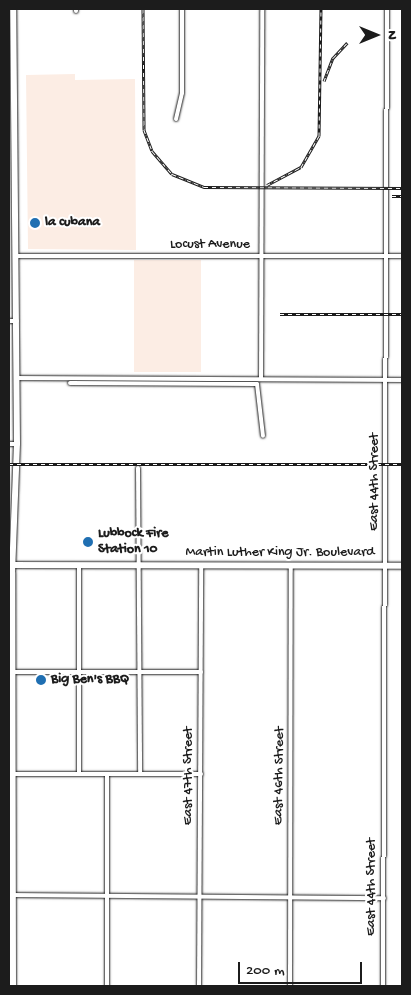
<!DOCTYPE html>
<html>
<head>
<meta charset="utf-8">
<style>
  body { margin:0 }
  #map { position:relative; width:411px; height:995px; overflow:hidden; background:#fff; font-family:"Gochi Hand",sans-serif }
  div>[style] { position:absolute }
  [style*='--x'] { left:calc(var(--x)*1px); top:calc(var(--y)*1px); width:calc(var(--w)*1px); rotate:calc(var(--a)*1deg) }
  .built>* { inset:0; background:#fcede4; transform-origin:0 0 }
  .roads { filter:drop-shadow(0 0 1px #1c1c1c) drop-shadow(0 0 1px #1c1c1c) }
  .minor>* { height:4px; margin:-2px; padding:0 2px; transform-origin:2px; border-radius:2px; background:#fff }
  .secondary>* { height:5.5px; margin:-2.75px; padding:0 2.75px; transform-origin:2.75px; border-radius:2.75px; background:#fff }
  .rail>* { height:3px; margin-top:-1.5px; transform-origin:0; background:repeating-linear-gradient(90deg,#fff 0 4px,#1c1c1c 0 8px); box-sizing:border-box; border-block:1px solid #1c1c1c }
  .dots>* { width:14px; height:14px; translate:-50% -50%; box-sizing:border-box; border:2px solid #fff; border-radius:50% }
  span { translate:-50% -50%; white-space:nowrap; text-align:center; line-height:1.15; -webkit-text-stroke:4px #fff; paint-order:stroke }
  .poi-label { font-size:14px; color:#1c1c1c; font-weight:700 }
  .left { translate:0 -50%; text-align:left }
  .street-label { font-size:14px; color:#1c1c1c }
  .frame { position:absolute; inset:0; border:10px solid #1c1c1c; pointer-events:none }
  .north { position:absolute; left:351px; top:10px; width:50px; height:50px; -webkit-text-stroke:4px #fff; paint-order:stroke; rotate:90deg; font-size:14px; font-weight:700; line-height:20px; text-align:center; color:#1c1c1c }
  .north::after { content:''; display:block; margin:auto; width:18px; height:22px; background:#1c1c1c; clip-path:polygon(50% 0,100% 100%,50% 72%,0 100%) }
  .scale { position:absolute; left:238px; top:962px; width:124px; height:22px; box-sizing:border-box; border:2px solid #1c1c1c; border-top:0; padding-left:6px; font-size:15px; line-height:18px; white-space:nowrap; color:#1c1c1c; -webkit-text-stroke:4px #fff; paint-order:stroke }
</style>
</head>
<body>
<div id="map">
  <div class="built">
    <i style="clip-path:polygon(75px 74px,75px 80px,135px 79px,136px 250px,28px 249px,26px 75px)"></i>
    <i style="left:134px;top:260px;width:67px;height:112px"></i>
  </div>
  <div class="roads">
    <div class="minor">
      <i style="--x:76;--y:9;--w:2;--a:90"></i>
      <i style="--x:176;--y:119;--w:27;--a:-77"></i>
      <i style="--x:182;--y:93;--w:84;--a:-90"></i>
      <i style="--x:17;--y:256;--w:385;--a:0"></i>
      <i style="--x:9;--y:321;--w:8;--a:0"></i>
      <i style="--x:17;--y:378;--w:385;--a:0.3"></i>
      <i style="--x:261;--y:379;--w:370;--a:-89.8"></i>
      <i style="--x:70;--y:383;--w:187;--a:0.3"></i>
      <i style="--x:257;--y:384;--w:52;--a:83.4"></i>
      <i style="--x:9;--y:444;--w:8;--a:0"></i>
      <i style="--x:138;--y:468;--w:306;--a:89.6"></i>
      <i style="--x:79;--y:566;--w:208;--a:90"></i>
      <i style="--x:12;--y:672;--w:189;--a:0"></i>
      <i style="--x:12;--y:774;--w:189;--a:0"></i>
      <i style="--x:13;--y:895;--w:371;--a:0.5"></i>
      <i style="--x:107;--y:986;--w:212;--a:-90"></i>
      <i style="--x:199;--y:986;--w:420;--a:-89.7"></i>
      <i style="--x:290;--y:986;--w:420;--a:-89.9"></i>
      <i style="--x:383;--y:986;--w:977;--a:-89.77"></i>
    </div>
    <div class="secondary">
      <i style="--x:9;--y:565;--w:393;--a:0.1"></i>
      <i style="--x:13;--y:986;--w:412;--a:-90.1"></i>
      <i style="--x:12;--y:574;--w:130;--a:-87.8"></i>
      <i style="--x:17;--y:444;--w:435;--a:-90.5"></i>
    </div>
  </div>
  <div class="rail">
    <i style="--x:143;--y:9;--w:121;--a:89.5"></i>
    <i style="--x:144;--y:130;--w:22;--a:69"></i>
    <i style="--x:152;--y:151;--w:30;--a:49"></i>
    <i style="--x:172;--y:174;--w:35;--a:22"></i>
    <i style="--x:204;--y:187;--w:198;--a:0.3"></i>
    <i style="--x:324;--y:81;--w:25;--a:-69"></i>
    <i style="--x:333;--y:58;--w:21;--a:-47"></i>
    <i style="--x:267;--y:185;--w:38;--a:-28"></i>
    <i style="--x:301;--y:167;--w:36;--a:-60"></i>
    <i style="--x:319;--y:136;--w:127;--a:-89.1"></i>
    <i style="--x:392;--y:196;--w:10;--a:0"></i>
    <i style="--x:280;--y:314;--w:122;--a:0"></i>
    <i style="--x:9;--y:464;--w:393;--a:0"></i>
  </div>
  <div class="dots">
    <i style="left:35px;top:223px;background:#1f6fb2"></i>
    <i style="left:88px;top:542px;background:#1f6fb2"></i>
    <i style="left:41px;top:680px;background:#1f6fb2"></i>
  </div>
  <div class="poi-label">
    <span class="left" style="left:45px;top:223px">la cubana</span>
    <span class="left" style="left:98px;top:542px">Lubbock Fire<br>Station 10</span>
    <span class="left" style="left:51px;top:680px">Big Ben's BBQ</span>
  </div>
  <div class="street-label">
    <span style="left:210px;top:245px">Locust Avenue</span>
    <span style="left:375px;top:482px;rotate:-90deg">East 44th Street</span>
    <span style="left:280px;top:553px">Martin Luther King Jr. Boulevard</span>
    <span style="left:189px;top:776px;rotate:-90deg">East 47th Street</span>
    <span style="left:280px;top:776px;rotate:-89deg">East 46th Street</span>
    <span style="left:372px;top:887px;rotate:-90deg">East 44th Street</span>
  </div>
  <div class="frame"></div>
  <div class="north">N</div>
  <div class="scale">200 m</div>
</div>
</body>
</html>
